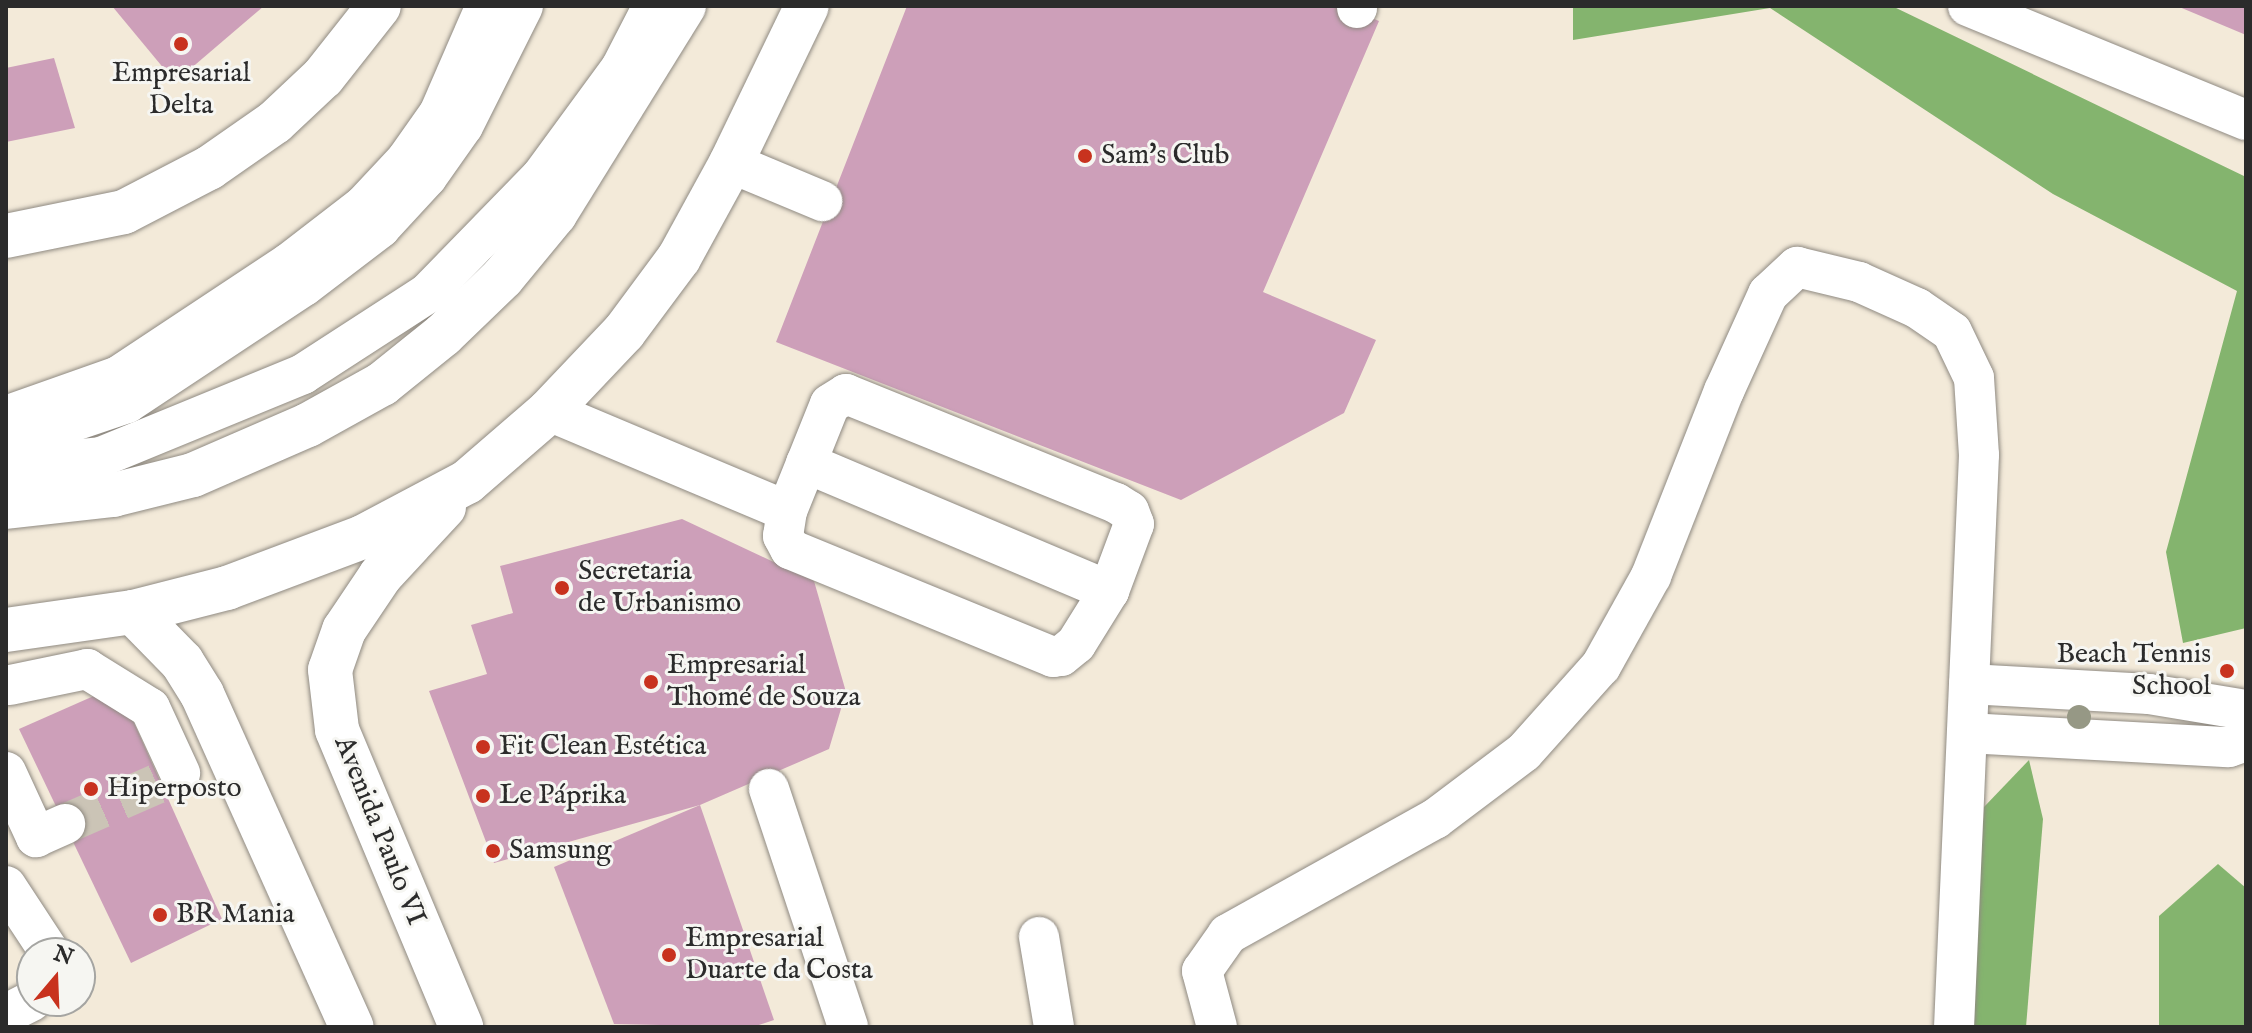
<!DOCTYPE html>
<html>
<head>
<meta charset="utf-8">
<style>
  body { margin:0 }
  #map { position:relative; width:2252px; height:1033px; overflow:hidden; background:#f3ead9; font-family:"IM FELL English",serif }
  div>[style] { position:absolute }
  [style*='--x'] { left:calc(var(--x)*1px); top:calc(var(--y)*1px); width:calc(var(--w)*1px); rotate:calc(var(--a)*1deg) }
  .forest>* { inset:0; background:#84b46e }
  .building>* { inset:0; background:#cd9fb9 }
  .minor-tunnel>* { height:40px; margin-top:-20px; transform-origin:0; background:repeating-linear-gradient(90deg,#cbc4b6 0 40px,transparent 0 60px) }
  .roads { filter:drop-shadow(0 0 2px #8f8a82) drop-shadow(0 0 2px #8f8a82) }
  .minor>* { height:40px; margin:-20px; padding:0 20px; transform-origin:20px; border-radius:20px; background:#fff }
  .major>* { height:44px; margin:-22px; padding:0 22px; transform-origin:22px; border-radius:22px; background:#fff }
  .trees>* { width:24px; height:24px; margin:-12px; border-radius:50%; background:#969885 }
  .dots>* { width:22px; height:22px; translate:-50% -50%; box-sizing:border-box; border:4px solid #f6f6f2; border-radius:50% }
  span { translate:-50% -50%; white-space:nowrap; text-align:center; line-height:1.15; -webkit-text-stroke:6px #f6f6f2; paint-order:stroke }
  .poi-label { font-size:28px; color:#2b2b2b }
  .left { translate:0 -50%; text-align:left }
  .right { translate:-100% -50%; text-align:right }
  .street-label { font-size:28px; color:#2b2b2b }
  .frame { position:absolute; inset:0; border:8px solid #2b2b2b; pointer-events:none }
  .north { position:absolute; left:16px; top:937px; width:80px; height:80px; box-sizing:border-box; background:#f6f6f2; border:2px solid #a5a5a2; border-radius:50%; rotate:19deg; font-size:22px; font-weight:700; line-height:32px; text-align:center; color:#2b2b2b }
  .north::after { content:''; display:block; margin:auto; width:28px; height:36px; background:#c8321e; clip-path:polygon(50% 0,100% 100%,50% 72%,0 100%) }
</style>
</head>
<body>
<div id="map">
  <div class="forest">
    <i style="clip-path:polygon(1573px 6px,1892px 6px,2246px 177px,2246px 628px,2183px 643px,2166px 552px,2237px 291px,2053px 194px,1770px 8px,1573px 40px)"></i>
    <i style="clip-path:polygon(2029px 760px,2043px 819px,2026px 1027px,1971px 1027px,1984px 807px)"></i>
    <i style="clip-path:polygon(2218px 864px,2246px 888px,2246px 1027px,2159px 1027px,2159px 916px)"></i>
  </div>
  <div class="building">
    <i style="clip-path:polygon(112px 6px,264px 6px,175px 82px)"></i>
    <i style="clip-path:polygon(907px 6px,1343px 6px,1379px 21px,1263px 292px,1376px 340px,1344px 413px,1181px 500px,776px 342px)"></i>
    <i style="clip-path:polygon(2177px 6px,2246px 6px,2246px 35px)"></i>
    <i style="clip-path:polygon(54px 58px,75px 128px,6px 142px,6px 68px)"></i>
    <i style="clip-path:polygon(682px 519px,814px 581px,846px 692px,829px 749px,700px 805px,494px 863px,429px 691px,487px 674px,471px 625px,513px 613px,500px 566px)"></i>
    <i style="clip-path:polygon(96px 695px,131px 716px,222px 919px,131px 963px,19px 729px)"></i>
    <i style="clip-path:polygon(700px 805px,774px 1020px,753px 1027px,614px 1024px,554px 867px)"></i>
  </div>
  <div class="minor-tunnel">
    <i style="--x:65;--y:824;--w:105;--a:-23.6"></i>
  </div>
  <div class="roads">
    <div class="minor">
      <i style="--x:1968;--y:6;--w:300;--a:22.3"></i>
      <i style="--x:1357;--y:8;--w:2;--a:-90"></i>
      <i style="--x:731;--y:163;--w:99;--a:22.7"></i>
      <i style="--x:549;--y:411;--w:258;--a:22.8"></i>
      <i style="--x:787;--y:511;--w:115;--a:-68.1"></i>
      <i style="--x:830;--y:404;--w:19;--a:-32"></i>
      <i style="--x:846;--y:394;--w:291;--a:22"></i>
      <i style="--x:1116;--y:503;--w:15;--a:32"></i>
      <i style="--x:1129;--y:511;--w:14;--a:69"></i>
      <i style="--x:1134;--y:524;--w:72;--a:110.5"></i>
      <i style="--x:1109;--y:591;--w:62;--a:121.9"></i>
      <i style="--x:1076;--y:644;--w:19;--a:141"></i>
      <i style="--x:1061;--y:656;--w:8;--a:173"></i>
      <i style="--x:1053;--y:657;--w:284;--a:-157.7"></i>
      <i style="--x:790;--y:549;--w:15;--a:-118"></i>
      <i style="--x:783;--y:536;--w:25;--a:-81"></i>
      <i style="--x:6;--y:444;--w:128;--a:-18.7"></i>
      <i style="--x:127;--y:403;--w:212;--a:-33.5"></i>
      <i style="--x:304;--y:286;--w:96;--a:-37.3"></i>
      <i style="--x:380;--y:228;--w:69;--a:-47.3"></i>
      <i style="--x:427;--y:177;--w:62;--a:-54.8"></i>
      <i style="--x:463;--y:126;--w:134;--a:-63.4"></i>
      <i style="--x:806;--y:463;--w:329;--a:22.9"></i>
      <i style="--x:6;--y:466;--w:95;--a:-5.4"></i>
      <i style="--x:101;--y:457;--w:218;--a:-22.3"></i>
      <i style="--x:303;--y:374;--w:149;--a:-32.9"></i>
      <i style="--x:428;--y:293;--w:162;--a:-45.8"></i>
      <i style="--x:541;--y:177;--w:135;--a:-53.7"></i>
      <i style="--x:621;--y:68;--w:70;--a:-62.7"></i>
      <i style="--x:1969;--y:684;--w:180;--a:3.2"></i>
      <i style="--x:2149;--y:694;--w:98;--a:9.4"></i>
      <i style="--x:10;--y:685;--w:79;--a:-11.7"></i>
      <i style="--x:87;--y:669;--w:74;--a:31.8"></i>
      <i style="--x:150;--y:708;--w:72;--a:65.2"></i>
      <i style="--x:1967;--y:733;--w:262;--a:3.1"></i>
      <i style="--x:2229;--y:747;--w:18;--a:-19"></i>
      <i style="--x:6;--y:772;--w:72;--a:65.2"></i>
      <i style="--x:36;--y:837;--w:32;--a:-24"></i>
      <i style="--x:769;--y:789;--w:251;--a:71.6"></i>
      <i style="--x:6;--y:886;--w:80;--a:56.7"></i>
      <i style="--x:1039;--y:937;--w:91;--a:80.5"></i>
      <i style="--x:6;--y:1014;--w:29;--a:-27"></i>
      <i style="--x:1217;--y:1027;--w:58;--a:-105"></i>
      <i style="--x:1202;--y:971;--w:45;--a:-54.9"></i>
      <i style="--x:1228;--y:934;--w:237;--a:-29.1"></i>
      <i style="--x:1435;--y:819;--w:111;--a:-37"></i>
      <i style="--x:1524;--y:752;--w:115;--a:-48.2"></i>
      <i style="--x:1601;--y:666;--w:103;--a:-60.9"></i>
      <i style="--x:1651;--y:576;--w:199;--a:-68.5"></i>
      <i style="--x:1724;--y:391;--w:107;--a:-65.6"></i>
      <i style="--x:1768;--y:294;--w:40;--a:-43"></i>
      <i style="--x:1797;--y:267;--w:64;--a:13.6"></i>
      <i style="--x:1859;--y:282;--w:64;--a:24.1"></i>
      <i style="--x:1917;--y:308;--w:42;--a:34.4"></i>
      <i style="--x:1952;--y:332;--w:51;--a:64.4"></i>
      <i style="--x:1974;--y:378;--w:77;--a:86.3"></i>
      <i style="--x:1979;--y:455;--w:573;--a:92.5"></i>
    </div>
    <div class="major">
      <i style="--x:6;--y:236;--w:120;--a:-11.5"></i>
      <i style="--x:124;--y:212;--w:96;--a:-27.4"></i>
      <i style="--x:209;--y:168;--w:80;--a:-34.9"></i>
      <i style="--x:275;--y:122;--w:66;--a:-43.2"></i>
      <i style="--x:323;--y:77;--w:90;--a:-51.7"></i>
      <i style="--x:6;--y:418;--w:120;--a:-19.5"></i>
      <i style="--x:119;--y:378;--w:205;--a:-33.5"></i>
      <i style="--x:290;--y:265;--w:95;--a:-37.7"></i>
      <i style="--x:365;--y:207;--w:63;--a:-46.9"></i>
      <i style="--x:408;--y:161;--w:57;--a:-54.9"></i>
      <i style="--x:441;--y:114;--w:118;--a:-66.5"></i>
      <i style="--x:6;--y:507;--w:108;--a:-6.4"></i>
      <i style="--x:113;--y:495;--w:82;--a:-14"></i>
      <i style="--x:193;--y:475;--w:125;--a:-23.5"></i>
      <i style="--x:308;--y:425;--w:85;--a:-29"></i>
      <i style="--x:382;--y:384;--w:78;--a:-38.8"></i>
      <i style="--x:443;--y:335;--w:83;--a:-44"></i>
      <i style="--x:503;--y:277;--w:82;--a:-50.5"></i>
      <i style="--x:555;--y:214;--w:245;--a:-58.2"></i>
      <i style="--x:444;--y:507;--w:93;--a:132.8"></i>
      <i style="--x:381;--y:575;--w:66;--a:123.9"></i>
      <i style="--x:344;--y:630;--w:42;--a:109.3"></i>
      <i style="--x:330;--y:670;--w:60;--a:83.3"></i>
      <i style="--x:337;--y:730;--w:322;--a:67.3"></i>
      <i style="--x:133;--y:612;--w:70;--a:45.6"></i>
      <i style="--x:182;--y:662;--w:38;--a:58"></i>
      <i style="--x:202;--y:694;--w:365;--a:65.8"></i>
      <i style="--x:6;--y:630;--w:128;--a:-8.1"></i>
      <i style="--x:133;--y:612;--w:97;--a:-14.3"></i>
      <i style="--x:227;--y:588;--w:145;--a:-20.6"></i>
      <i style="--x:363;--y:537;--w:118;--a:-27.9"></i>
      <i style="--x:467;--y:482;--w:108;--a:-40.9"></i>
      <i style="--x:549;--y:411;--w:109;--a:-46.5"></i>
      <i style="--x:624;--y:332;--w:92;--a:-53.4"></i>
      <i style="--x:679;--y:258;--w:108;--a:-61.3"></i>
      <i style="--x:731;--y:163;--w:174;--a:-64.2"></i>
    </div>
  </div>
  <div class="trees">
    <i style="left:2079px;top:717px"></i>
  </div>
  <div class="dots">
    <i style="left:181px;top:44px;background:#c8321e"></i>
    <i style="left:1085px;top:156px;background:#c8321e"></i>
    <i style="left:562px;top:588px;background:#c8321e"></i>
    <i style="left:2227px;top:671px;background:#c8321e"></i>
    <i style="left:651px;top:682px;background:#c8321e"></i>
    <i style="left:483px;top:747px;background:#c8321e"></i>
    <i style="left:91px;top:789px;background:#c8321e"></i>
    <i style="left:483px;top:796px;background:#c8321e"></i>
    <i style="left:493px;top:851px;background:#c8321e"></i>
    <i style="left:160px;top:915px;background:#c8321e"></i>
    <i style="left:669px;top:955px;background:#c8321e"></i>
  </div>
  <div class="poi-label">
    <span style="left:181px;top:90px">Empresarial<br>Delta</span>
    <span class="left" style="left:1101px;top:156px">Sam's Club</span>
    <span class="left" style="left:578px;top:588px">Secretaria<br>de Urbanismo</span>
    <span class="right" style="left:2211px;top:671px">Beach Tennis<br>School</span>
    <span class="left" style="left:667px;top:682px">Empresarial<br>Thomé de Souza</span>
    <span class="left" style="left:499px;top:747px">Fit Clean Estética</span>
    <span class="left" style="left:107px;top:789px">Hiperposto</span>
    <span class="left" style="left:499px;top:796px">Le Páprika</span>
    <span class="left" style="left:509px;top:851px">Samsung</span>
    <span class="left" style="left:176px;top:915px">BR Mania</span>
    <span class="left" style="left:685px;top:955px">Empresarial<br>Duarte da Costa</span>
  </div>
  <div class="street-label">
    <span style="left:379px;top:831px;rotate:68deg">Avenida Paulo VI</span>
  </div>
  <div class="frame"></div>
  <div class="north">N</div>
</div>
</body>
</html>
